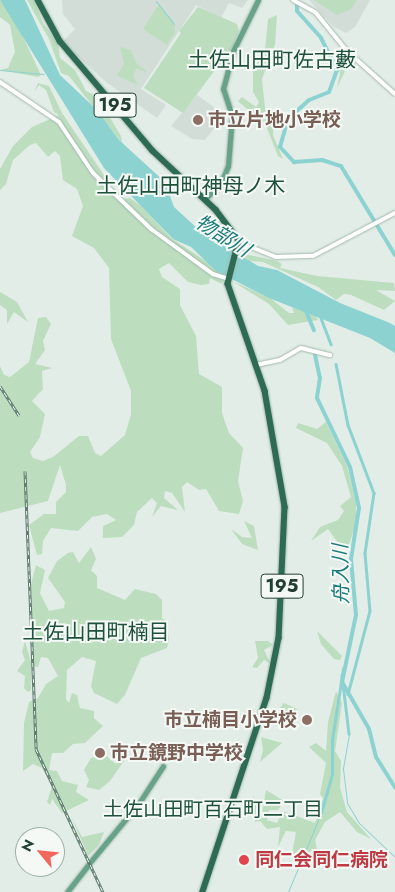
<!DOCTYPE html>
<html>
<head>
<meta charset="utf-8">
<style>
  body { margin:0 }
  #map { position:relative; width:395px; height:892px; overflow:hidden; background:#e3ede7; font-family:Jost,"Noto Sans JP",sans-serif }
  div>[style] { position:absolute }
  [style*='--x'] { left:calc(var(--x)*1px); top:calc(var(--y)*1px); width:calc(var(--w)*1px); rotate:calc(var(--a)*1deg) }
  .built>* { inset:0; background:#d1ddd6 }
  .green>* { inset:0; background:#bcdebf }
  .water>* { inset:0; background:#8bd2d1 }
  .stream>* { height:1px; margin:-0.5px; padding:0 0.5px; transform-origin:0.5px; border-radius:0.5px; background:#8bd2d1 }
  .canal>* { height:2.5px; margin:-1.25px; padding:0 1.25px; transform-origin:1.25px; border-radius:1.25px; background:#8bd2d1 }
  .river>* { height:4px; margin:-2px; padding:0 2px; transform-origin:2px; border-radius:2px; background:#8bd2d1 }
  .roads { filter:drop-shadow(0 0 1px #a1b9ad) drop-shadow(0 0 1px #a1b9ad) }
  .secondary>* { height:4px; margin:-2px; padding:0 2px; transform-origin:2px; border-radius:2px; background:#fff }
  .primary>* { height:5px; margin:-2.5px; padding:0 2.5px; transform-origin:2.5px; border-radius:2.5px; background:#67a389 }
  .highway>* { height:5.5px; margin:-2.75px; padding:0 2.75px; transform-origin:2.75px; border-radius:2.75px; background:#2e6b54 }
  .rail>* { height:3px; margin-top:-1.5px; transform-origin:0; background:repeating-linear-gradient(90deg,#f4f9f6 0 4px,#5d7a6d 0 8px); box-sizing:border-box; border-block:1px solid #5d7a6d }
  .dots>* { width:14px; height:14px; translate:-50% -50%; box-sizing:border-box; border:2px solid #f4f9f6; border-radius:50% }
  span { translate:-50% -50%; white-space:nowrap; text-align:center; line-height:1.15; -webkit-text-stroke:4px #f4f9f6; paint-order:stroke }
  .shield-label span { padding:1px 4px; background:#f4f9f6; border:1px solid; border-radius:4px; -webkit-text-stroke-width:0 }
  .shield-label { font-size:18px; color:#223f32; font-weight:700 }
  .education-label { font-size:19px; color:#785e54; font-weight:700 }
  .left { translate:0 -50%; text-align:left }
  .right { translate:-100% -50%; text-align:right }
  .health-label { font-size:19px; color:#be3a42; font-weight:700 }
  .water-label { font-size:20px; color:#1c7c7b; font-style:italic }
  .neighbourhood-label { font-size:20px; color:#1e513c }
  .quarter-label { font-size:21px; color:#1e513c }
  .north { position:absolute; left:15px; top:827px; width:50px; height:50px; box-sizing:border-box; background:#f4f9f6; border:1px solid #a0afa8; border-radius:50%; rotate:298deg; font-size:14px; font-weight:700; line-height:20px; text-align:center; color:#223f32 }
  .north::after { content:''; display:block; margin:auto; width:18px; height:22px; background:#f3665b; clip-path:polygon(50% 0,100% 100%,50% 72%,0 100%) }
</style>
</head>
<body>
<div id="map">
  <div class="built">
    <i style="clip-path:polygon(62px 0,248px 0,242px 8px,229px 3px,221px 18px,196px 5px,141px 89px,166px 105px,157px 118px,106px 82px,62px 42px,75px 29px,63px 14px)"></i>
    <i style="clip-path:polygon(309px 0,370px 0,355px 27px,346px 33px,334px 27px)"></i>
    <i style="clip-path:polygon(197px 95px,225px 115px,205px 140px,192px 139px,171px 126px)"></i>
  </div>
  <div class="green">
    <i style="clip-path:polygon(0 0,16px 22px,41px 75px,38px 77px,0 70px,8px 68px,15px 52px,10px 25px,0 17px)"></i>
    <i style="clip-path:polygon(27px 0,34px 0,43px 23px,58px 43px,60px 58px,75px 70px,86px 91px,97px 96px,121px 136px,122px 143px,69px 76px,61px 73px,49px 39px)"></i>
    <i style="clip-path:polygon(314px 0,357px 0,351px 9px,337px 15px)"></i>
    <i style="clip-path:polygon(159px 4px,175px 25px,175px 33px,167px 45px,143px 29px)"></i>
    <i style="clip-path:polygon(198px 7px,237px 24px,239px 31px,227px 61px,218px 66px,183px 113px,144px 88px,181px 33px,179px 31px)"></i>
    <i style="clip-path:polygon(277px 15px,275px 45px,262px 79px,266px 118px,274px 121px,273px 135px,283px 159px,278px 156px,266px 126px,238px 101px,242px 97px,256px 107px,259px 102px,253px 92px,253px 70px,265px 50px,268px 19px)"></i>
    <i style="clip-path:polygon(120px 47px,131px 50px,137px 64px,148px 72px,136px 69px,133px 76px,138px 85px,117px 76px,124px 64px)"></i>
    <i style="clip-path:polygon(336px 50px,349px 63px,337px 88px,340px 74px)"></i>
    <i style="clip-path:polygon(38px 83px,49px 86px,62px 113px,104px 175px,103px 187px,119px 200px,130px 198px,141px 206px,171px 238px,224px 273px,222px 284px,210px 278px,209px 284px,201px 285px,188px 282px,169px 263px,159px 269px,162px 277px,180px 289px,180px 305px,196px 336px,199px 374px,222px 387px,222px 413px,229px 433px,243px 448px,238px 481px,243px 501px,239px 514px,219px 511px,206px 489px,199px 490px,187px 482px,182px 487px,185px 512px,172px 493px,165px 491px,164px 498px,178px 510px,161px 506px,152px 517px,157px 503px,152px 498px,137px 512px,134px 525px,122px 537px,103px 538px,103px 526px,116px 520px,107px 514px,92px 517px,78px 531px,51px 528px,43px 541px,42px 554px,37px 555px,29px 525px,44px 514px,56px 514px,56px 502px,66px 492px,66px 485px,60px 465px,48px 501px,0 513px,0 366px,4px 375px,10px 377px,29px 362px,38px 318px,46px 317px,51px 324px,43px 341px,45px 350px,35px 364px,52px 368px,42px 371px,43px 389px,32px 401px,45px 414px,40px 437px,30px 452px,33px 458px,43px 461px,53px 457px,79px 436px,88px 436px,95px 453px,101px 456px,125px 435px,131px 414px,131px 391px,111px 339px,109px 268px,94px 248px,72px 236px,83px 206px,77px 189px,63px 180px,60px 156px,55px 151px,48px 157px,36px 143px,30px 145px,13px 160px,6px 184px,0 190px,0 169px,13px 146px,32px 127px,59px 115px,54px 112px,46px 90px,39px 85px,34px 92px)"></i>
    <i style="clip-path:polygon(240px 253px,277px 261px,282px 264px,280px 268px,317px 276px,394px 283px,395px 291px,376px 290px,395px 301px,384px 310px,351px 295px,344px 294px,336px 300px,318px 287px,263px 262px,250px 261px)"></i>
    <i style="clip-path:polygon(232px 281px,270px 298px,289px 313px,294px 313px,292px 307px,316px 316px,318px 320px,288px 325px,269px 304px)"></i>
    <i style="clip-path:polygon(0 292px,17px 302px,28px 322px,14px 312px,7px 324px,7px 310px,0 305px)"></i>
    <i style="clip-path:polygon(326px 422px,347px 466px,356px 503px,356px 523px,348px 548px,341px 547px,328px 529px,311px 541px,320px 527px,338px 520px,344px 511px,340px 506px,351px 497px,342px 466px,327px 443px,296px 428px,298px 423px,317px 429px)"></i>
    <i style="clip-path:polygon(244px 521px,254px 526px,258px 550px,242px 544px,231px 529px,242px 537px,252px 538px)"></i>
    <i style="clip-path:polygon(91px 547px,96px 559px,91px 570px,97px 576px,97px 588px,125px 600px,135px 589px,156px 594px,162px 600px,162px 618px,167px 621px,169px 640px,167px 648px,141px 658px,125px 695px,117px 704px,94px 693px,91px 686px,96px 661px,82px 657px,67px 670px,66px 699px,69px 703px,72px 693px,77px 695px,80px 708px,94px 711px,94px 718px,103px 726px,85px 743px,73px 744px,63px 753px,52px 753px,49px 770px,57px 771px,62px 781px,78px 785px,76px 792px,89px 800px,62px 813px,52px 799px,50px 805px,47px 802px,52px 786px,42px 768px,33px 764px,23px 771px,24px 723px,29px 702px,38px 698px,46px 684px,58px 676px,48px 658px,41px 657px,38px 667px,33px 666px,31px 584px,36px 565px,45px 570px,40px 593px,49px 611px,64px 608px,65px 602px,48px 578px,57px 561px,68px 553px,73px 552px,79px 563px)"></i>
    <i style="clip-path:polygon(317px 631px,342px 656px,340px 660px,334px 659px,321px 644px)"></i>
    <i style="clip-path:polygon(25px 641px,31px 662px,31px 690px,28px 692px,24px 688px,25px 676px,17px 671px,25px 660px,22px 652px)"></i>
    <i style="clip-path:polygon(255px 641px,268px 641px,273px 645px,264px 650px,271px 664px,264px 660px,257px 668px,252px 667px,258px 658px)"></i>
    <i style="clip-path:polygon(336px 691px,342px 703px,335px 751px,341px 761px,340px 788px,347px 812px,371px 839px,357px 832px,340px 812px,325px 822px,315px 840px,317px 849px,309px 852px,301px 864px,302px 857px,292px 854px,296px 832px,286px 831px,278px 847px,280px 827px,267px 829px,260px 821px,255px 822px,253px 794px,261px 819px,266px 790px,284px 801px,278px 810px,269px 810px,267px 820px,277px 823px,282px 812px,286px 812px,315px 823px,323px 798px,320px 794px,326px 763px,309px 747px,316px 743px,326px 751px,328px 722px)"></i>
    <i style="clip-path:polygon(284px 703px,297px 709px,295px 714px,282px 722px,271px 719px,261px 725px,264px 716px,274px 715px)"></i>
    <i style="clip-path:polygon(261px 737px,282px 743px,260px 762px,263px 750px)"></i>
    <i style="clip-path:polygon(124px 751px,124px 761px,110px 781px,99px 790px,86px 787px,89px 780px,84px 770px,91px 758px,105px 755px,116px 764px)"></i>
    <i style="clip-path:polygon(71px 816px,82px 837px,104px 832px,99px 845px,88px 856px)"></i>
  </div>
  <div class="water">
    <i style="clip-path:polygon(0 0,25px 0,60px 75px,97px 110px,119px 140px,165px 182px,174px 207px,197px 228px,258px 266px,277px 270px,340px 303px,390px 323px,395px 326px,395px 353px,370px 338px,269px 298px,216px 271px,191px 247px,173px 239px,104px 168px)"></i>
  </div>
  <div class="stream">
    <i style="--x:156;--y:1;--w:29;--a:52"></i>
    <i style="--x:0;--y:70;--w:44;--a:5.2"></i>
    <i style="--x:375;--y:221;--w:22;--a:-27"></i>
    <i style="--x:349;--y:734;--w:36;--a:100"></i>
    <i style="--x:343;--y:769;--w:34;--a:83"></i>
    <i style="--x:347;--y:803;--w:23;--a:59"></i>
    <i style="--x:359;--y:823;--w:50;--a:43.4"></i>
    <i style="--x:288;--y:892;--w:86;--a:-67.3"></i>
  </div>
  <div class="canal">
    <i style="--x:321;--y:318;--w:28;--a:69"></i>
    <i style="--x:336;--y:364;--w:62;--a:78.9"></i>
    <i style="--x:348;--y:425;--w:73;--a:69.1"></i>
    <i style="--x:374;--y:493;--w:61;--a:98.5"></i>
    <i style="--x:365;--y:553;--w:58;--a:85.1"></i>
    <i style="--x:370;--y:611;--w:86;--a:104.8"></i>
    <i style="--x:342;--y:675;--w:59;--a:83.2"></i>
    <i style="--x:321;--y:813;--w:41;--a:-74.2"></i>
    <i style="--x:332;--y:774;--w:34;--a:-90"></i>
    <i style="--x:332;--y:740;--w:72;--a:-81.2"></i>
  </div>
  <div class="river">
    <i style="--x:297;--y:0;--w:11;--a:90"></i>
    <i style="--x:297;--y:11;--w:36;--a:48"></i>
    <i style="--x:321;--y:38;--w:36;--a:63"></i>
    <i style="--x:337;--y:70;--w:23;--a:110"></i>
    <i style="--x:329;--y:92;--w:22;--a:158"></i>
    <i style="--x:309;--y:100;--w:28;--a:138"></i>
    <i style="--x:288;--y:119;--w:29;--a:106"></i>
    <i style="--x:280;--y:147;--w:21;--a:47"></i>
    <i style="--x:294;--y:162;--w:28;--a:-4"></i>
    <i style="--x:322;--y:160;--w:20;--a:18"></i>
    <i style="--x:341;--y:166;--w:104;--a:58.8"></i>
    <i style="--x:305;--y:309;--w:23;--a:67"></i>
    <i style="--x:315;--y:355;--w:24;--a:78"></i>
    <i style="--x:320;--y:378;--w:20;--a:99"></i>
    <i style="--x:317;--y:398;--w:76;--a:64.4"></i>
    <i style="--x:350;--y:467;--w:42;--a:77.6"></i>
    <i style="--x:359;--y:508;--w:52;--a:98.9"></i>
    <i style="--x:351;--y:559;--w:56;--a:84.9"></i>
    <i style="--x:356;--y:615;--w:68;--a:101.8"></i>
    <i style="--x:342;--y:682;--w:54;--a:60.1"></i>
    <i style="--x:369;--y:729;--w:29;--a:76"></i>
    <i style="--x:376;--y:757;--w:36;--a:58"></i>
  </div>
  <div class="roads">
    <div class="secondary">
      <i style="--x:293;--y:0;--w:26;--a:29"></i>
      <i style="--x:316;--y:13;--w:49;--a:50.8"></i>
      <i style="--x:347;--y:51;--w:64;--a:41.9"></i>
      <i style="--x:0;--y:82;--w:71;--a:34.1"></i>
      <i style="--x:59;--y:122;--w:61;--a:56.3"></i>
      <i style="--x:93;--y:173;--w:81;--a:44"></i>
      <i style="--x:151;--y:229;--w:77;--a:36"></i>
      <i style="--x:213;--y:274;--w:16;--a:18"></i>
      <i style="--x:238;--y:248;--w:13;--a:-4"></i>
      <i style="--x:251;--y:247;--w:27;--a:22"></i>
      <i style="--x:276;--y:257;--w:37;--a:-2"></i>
      <i style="--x:313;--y:256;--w:93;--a:-27.7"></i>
      <i style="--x:256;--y:365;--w:25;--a:-12"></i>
      <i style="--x:280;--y:360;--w:24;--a:-30"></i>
      <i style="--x:301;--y:348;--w:30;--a:14"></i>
    </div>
    <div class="primary">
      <i style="--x:205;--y:199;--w:23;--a:-45"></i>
      <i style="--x:221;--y:183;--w:18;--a:-68"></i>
      <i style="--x:228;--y:166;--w:50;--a:-85.4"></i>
      <i style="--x:232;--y:116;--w:28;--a:-108"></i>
      <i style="--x:223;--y:89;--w:39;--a:-75"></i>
      <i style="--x:233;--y:51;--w:57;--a:-63.9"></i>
      <i style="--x:91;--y:861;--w:75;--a:-50.4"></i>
      <i style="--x:139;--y:803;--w:44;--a:-57"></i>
      <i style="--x:67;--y:892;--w:36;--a:-52"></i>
    </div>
    <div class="highway">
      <i style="--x:38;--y:0;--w:47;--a:61.8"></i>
      <i style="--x:60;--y:41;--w:144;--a:49.8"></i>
      <i style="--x:153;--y:151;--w:86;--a:43.1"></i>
      <i style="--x:216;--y:210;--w:38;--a:53"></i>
      <i style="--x:239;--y:240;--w:45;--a:104"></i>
      <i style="--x:228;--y:284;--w:113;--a:70.9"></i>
      <i style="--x:265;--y:391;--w:118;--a:80.2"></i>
      <i style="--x:285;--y:507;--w:131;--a:92.6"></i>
      <i style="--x:279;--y:638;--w:61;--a:101.3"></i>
      <i style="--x:267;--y:698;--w:204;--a:108.3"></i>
    </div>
  </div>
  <div class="rail">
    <i style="--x:0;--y:386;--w:35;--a:57"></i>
    <i style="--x:25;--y:471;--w:278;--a:87.7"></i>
    <i style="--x:36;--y:749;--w:158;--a:64.9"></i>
  </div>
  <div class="dots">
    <i style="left:198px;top:120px;background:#8d6e63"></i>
    <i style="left:307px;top:720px;background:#8d6e63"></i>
    <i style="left:100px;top:753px;background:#8d6e63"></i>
    <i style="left:244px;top:860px;background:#e0444e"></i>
  </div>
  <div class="shield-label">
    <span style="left:115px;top:105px">195</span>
    <span style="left:282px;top:586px">195</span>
  </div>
  <div class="education-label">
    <span class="left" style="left:208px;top:120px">市立片地小学校</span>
    <span class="right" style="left:297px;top:720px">市立楠目小学校</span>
    <span class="left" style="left:110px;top:753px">市立鏡野中学校</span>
  </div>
  <div class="health-label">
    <span class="left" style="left:255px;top:860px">同仁会同仁病院</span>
  </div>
  <div class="water-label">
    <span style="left:223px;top:236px;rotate:32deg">物部川</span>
    <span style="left:341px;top:574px;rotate:-91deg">舟入川</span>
  </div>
  <div class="neighbourhood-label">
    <span style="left:213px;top:809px">土佐山田町百石町二丁目</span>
  </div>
  <div class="quarter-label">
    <span style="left:272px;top:60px">土佐山田町佐古藪</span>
    <span style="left:191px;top:186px">土佐山田町神母ノ木</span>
    <span style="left:96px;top:632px">土佐山田町楠目</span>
  </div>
  <div class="north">N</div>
</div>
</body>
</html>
